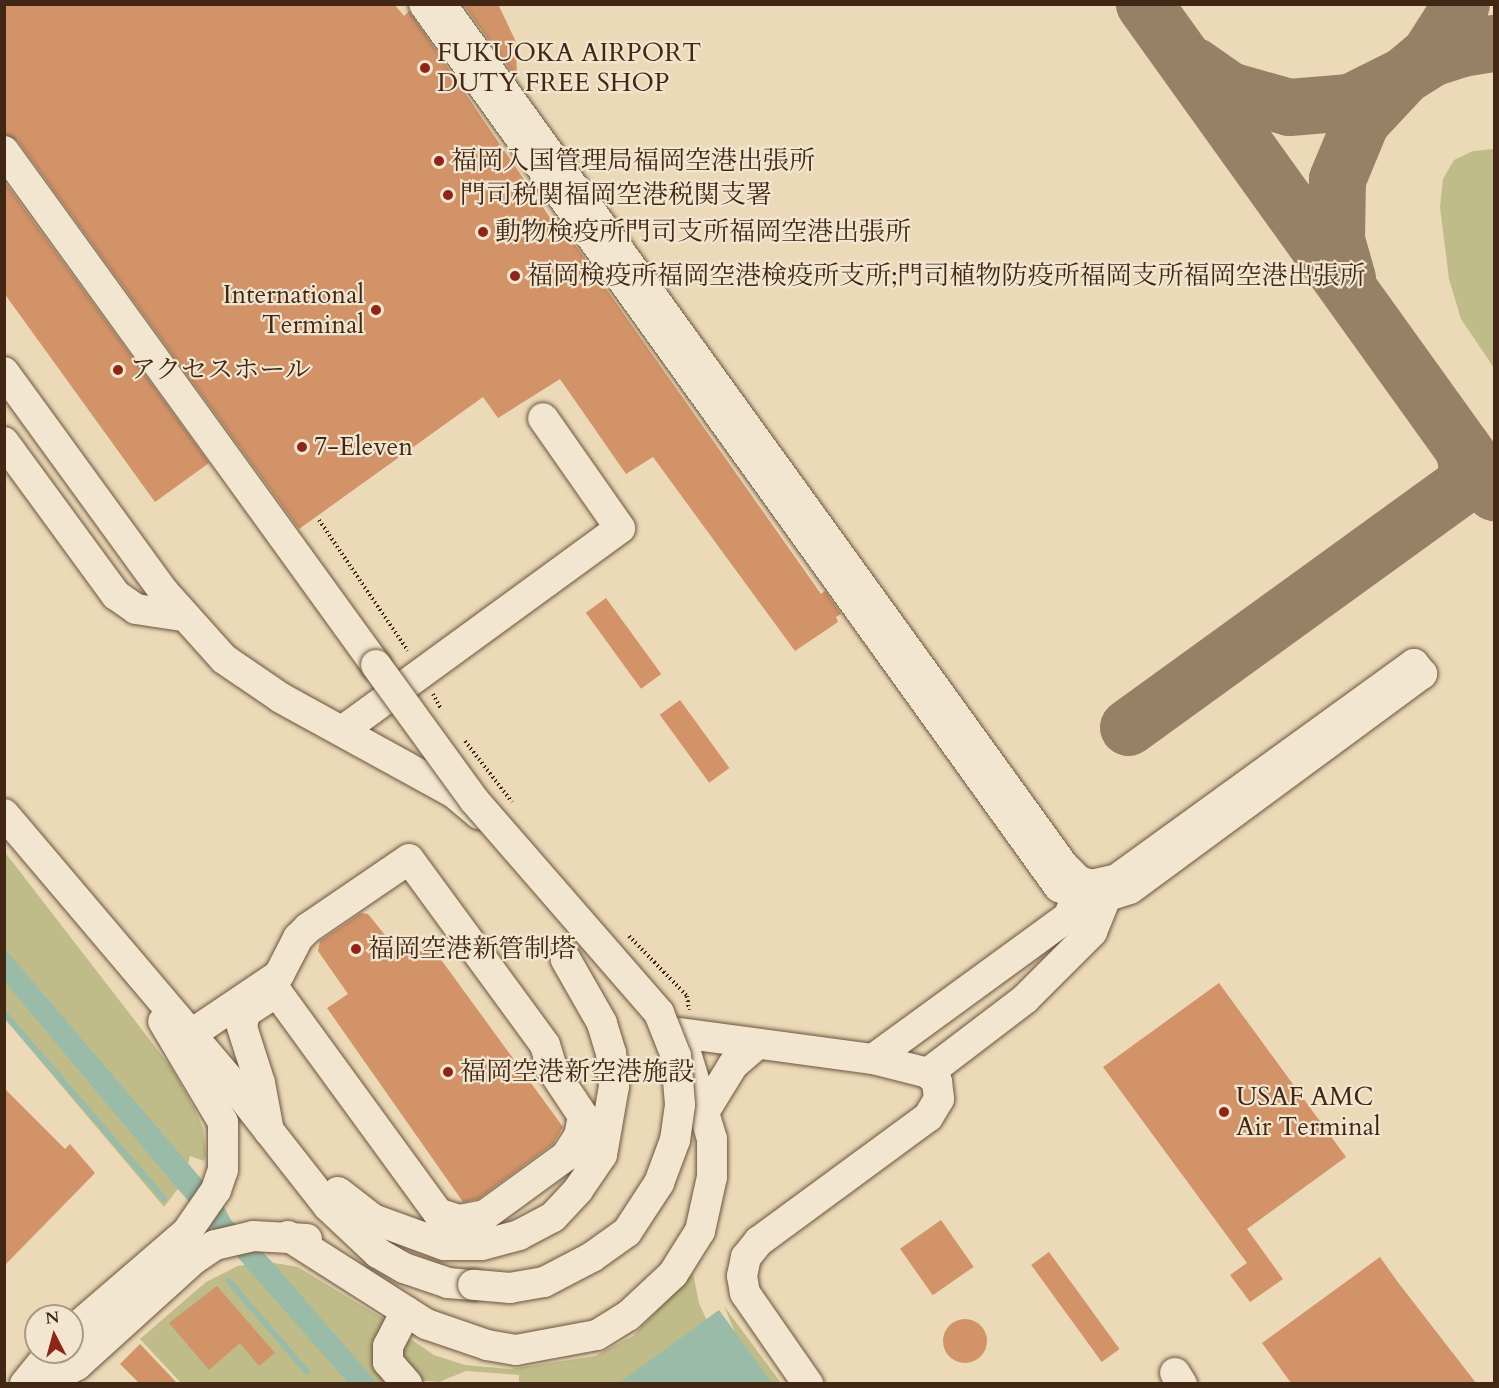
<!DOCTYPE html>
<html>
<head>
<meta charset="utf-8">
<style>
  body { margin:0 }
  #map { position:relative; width:1499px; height:1388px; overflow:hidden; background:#ebd9b7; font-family:Cardo,"Noto Serif JP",serif }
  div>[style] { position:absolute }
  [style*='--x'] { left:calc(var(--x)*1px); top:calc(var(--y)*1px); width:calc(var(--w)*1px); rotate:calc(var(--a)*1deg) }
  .green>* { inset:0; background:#c0bc89 }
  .water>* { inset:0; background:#99bba8 }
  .stream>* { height:6px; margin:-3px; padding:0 3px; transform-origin:3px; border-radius:3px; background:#99bba8 }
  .taxiway>* { height:57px; margin:-28.5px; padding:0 28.5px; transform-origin:28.5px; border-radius:28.5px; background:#968066 }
  .building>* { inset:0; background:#d29369; transform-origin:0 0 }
  .round { border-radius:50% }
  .path>* { height:4px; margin-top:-2px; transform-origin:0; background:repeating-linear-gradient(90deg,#422715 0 1.5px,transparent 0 4.5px) }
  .roads { filter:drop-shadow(0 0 2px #6c543e) drop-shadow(0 0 2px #6c543e) }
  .minor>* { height:30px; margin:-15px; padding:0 15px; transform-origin:15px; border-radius:15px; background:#f2e6d0 }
  .bridges { filter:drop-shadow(0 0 2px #6c543e) drop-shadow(0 0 2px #6c543e) }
  .minor-bridge>* { height:30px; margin:-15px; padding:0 15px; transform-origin:15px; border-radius:15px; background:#f2e6d0 }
  .dots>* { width:16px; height:16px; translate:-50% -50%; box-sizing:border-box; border:3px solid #f2e6d0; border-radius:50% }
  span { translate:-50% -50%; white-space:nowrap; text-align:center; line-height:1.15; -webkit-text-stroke:4.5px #f2e6d0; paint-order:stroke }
  .poi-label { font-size:26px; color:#422715 }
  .left { translate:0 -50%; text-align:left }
  .right { translate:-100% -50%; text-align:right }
  .frame { position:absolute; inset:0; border:6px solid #422715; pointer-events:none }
  .north { position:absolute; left:24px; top:1304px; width:60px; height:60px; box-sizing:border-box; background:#f2e6d0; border:2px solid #ac9a85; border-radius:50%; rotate:354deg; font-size:16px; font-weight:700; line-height:24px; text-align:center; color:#422715 }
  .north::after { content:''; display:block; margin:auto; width:21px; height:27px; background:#8f2418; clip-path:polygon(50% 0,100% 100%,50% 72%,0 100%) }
</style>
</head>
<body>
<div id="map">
  <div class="green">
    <i style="clip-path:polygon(1494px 149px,1494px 368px,1461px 319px,1449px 279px,1440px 207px,1443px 179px,1454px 160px,1473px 151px)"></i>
    <i style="clip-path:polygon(4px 851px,170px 1066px,194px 1108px,203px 1128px,206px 1155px,204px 1161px,190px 1156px,184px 1181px,164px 1207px,5px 1019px)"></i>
    <i style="clip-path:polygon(268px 1262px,298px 1267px,387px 1321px,394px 1383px,181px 1383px,140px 1339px,206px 1282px,238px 1266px)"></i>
    <i style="clip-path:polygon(693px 1273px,699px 1303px,735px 1383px,519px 1384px,519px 1375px,466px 1371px,439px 1382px,418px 1380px,397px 1359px,406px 1336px,434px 1355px,465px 1365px,510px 1369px,595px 1356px,633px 1336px)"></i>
    <i style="clip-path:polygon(724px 1306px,781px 1383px,756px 1383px)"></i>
  </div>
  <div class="water">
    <i style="clip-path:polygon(4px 948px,221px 1202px,231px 1220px,274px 1264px,377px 1383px,348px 1383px,177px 1188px,5px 982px)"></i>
    <i style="clip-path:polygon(719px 1310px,772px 1383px,619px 1383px)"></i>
  </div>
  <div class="stream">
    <i style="--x:4;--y:1013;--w:245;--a:49.3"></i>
    <i style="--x:228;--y:1280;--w:121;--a:49.3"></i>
  </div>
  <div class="taxiway">
    <i style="--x:1144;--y:4;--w:601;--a:54.35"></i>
    <i style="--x:1193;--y:65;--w:44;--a:34.8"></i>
    <i style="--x:1229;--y:90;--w:62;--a:15.8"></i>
    <i style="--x:1289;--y:107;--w:61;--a:-4.7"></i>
    <i style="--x:1350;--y:102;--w:60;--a:-26.6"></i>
    <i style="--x:1404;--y:75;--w:33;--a:-40"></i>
    <i style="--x:1429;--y:54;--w:59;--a:-57.4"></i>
    <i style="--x:1347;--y:278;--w:40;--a:-106"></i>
    <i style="--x:1336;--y:240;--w:61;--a:-89.1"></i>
    <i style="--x:1337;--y:179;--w:63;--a:-67.5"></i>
    <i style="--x:1361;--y:121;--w:63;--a:-46.9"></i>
    <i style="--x:1404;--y:75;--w:32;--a:-32"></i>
    <i style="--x:1431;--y:58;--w:32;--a:-18"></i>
    <i style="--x:1461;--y:48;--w:33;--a:-9"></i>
    <i style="--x:1128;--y:727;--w:410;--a:-35.9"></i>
    <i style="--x:1460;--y:487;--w:20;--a:-66"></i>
    <i style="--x:1468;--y:469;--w:21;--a:-104"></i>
  </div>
  <div class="building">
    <i style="clip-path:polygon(4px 4px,394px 4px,404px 16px,409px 11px,555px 225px,559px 222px,821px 594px,825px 591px,841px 614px,836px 617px,838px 622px,795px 651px,653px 457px,626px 474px,560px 379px,498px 418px,483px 397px,299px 529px,18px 141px,4px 134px)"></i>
    <i style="clip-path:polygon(463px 4px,498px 4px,516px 42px,517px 79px)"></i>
    <i style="clip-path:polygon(4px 181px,209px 463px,155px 502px,4px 293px)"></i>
    <i style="left:606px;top:598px;width:94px;height:25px;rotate:54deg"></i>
    <i style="left:680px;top:700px;width:84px;height:25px;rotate:54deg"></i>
    <i style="clip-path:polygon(361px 913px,368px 914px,402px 956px,426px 939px,563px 1127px,553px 1144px,478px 1199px,463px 1202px,327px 1008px,348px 994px,318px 951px,320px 941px)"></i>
    <i style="clip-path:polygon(1219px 983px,1346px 1157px,1247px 1229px,1283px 1279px,1250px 1302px,1230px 1275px,1247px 1263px,1103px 1067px)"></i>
    <i style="clip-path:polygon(4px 1088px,65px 1149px,70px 1144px,95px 1173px,4px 1266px)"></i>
    <i style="left:941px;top:1220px;width:57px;height:50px;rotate:55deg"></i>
    <i style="left:1049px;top:1252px;width:120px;height:22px;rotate:54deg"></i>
    <i style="clip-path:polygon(1380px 1257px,1397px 1281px,1476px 1383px,1291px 1383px,1262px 1343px)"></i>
    <i style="clip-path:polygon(217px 1286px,275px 1353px,259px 1366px,240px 1343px,209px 1370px,169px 1323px)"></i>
    <i class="round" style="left:943px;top:1319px;width:44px;height:44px"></i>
    <i style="clip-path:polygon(140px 1344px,177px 1383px,139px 1383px,120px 1364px)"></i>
  </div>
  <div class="path">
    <i style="--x:319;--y:520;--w:158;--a:55.8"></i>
    <i style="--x:433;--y:694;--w:17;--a:62"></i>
    <i style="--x:465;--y:741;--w:77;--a:52.4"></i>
    <i style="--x:629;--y:936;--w:83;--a:46"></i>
    <i style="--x:687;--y:996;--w:14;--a:82"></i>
  </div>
  <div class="roads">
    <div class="minor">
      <i style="--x:424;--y:4;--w:1088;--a:54.28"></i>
      <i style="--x:1059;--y:887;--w:21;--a:23"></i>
      <i style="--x:1078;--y:895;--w:24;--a:7"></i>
      <i style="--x:1102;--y:898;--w:29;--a:-18"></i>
      <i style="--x:1130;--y:889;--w:363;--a:-36.4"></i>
      <i style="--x:1422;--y:674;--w:13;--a:-129"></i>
      <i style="--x:1414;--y:664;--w:367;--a:144.1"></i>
      <i style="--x:1117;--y:879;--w:26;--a:167"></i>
      <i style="--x:1092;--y:885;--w:14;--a:-163"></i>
      <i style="--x:1079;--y:881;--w:23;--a:-135"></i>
      <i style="--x:1063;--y:865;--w:1062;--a:-125.84"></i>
      <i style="--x:4;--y:151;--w:634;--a:54.11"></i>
      <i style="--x:4;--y:372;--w:272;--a:54"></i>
      <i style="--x:164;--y:592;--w:90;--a:48.2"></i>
      <i style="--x:224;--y:659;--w:69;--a:34.4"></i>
      <i style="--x:281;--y:698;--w:197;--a:28.8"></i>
      <i style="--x:454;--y:793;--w:33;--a:40"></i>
      <i style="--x:4;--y:442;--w:190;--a:53.8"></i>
      <i style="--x:116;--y:595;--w:24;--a:35"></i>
      <i style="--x:136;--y:609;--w:48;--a:8.5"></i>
      <i style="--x:342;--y:731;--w:344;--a:-36.1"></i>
      <i style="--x:620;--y:528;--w:134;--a:-125"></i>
      <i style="--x:4;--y:814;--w:343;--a:49.7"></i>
      <i style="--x:226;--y:1076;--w:165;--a:51.9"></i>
      <i style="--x:328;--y:1206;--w:69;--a:43.2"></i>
      <i style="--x:378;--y:1253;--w:30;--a:30"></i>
      <i style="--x:404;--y:1268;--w:46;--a:18.8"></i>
      <i style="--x:448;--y:1283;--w:25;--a:5"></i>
      <i style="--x:680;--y:1033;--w:195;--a:7.7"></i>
      <i style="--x:873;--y:1059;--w:57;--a:14.3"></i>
      <i style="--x:928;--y:1073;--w:13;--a:45"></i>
      <i style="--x:937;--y:1082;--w:17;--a:83"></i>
      <i style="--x:939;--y:1099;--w:21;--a:121"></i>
      <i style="--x:928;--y:1117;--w:210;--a:143.7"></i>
      <i style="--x:759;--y:1241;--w:21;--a:129"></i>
      <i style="--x:746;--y:1257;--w:19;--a:102"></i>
      <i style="--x:742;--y:1276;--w:17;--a:80"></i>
      <i style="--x:745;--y:1293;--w:111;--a:55.3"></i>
      <i style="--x:190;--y:1035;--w:107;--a:-34"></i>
      <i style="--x:279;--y:975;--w:42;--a:-62.8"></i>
      <i style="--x:298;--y:938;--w:14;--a:-45"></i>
      <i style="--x:308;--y:928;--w:122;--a:-34.3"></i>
      <i style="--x:409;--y:859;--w:230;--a:53.8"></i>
      <i style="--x:545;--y:1045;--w:27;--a:73"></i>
      <i style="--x:553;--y:1071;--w:54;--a:56.3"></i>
      <i style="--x:583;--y:1116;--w:20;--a:101"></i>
      <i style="--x:579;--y:1136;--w:24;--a:123"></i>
      <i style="--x:566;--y:1156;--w:100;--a:143.9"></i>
      <i style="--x:485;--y:1215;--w:26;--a:169"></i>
      <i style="--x:459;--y:1220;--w:22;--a:-162"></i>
      <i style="--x:438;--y:1213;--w:273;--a:-126.1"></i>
      <i style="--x:277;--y:992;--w:38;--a:147"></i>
      <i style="--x:245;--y:1013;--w:14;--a:102"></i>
      <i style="--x:242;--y:1027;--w:59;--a:72.2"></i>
      <i style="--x:260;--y:1083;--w:49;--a:79.4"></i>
      <i style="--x:873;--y:1059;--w:241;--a:-36.1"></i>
      <i style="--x:1068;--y:917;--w:24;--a:-66"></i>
      <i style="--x:928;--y:1073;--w:122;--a:-37.3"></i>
      <i style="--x:1025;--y:999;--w:95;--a:-45"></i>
      <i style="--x:1092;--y:932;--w:38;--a:-68"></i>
      <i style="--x:706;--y:1109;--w:52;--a:-58.5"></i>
      <i style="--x:733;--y:1065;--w:30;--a:-41"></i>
      <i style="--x:338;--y:1192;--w:44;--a:37.6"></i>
      <i style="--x:373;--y:1219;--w:76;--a:20.1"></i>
      <i style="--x:444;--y:1245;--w:38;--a:0"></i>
      <i style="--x:482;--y:1245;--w:38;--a:-15"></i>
      <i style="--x:519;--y:1235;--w:38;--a:-28"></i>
      <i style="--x:553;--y:1217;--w:37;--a:-47"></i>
      <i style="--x:578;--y:1190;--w:42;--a:-55.6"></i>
      <i style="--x:602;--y:1155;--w:70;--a:-80.1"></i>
      <i style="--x:614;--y:1086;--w:33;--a:-95"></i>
      <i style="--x:611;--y:1053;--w:31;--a:-107"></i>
      <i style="--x:602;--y:1023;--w:73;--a:-119.7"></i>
      <i style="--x:288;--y:1236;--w:164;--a:32.5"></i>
      <i style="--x:426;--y:1324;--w:65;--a:19"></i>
      <i style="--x:487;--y:1345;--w:29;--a:10"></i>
      <i style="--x:516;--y:1350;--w:82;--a:-10.5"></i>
      <i style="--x:597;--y:1335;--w:36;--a:-32"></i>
      <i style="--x:628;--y:1316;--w:62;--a:-43"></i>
      <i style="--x:673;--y:1274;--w:51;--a:-57.9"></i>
      <i style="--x:700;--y:1231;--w:55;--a:-77.5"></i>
      <i style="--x:712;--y:1177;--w:38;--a:-90"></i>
      <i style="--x:712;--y:1139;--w:108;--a:-106.8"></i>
      <i style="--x:406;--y:1311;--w:39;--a:117"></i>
      <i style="--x:388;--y:1346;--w:16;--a:90"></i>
      <i style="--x:388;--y:1362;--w:29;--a:49"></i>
      <i style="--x:72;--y:1331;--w:152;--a:-40.7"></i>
      <i style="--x:187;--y:1232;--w:51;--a:-55.4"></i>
      <i style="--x:216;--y:1190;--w:21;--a:-71"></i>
      <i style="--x:223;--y:1170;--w:48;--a:-90"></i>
      <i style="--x:223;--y:1122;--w:117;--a:-120.7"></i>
      <i style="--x:1175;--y:1373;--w:13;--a:58"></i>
      <i style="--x:25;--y:1384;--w:41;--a:-50.9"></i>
      <i style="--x:41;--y:1384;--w:41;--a:-27.8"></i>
      <i style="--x:77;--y:1365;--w:158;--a:-42.2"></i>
      <i style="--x:194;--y:1259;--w:25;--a:-34"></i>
      <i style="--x:215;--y:1245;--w:39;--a:-13"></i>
      <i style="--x:253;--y:1236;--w:54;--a:3.2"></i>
    </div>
  </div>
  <div class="bridges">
    <div class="minor-bridge">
      <i style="--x:376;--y:665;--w:167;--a:54"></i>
      <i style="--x:474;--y:800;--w:282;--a:49"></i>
      <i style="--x:659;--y:1013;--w:46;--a:68.4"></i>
      <i style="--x:676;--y:1056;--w:49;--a:85.3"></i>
      <i style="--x:680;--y:1105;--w:35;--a:98"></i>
      <i style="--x:675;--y:1140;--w:46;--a:110.4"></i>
      <i style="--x:659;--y:1183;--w:59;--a:123.1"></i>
      <i style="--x:627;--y:1232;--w:43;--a:144.5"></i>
      <i style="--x:592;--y:1257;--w:54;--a:152.5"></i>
      <i style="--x:544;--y:1282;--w:35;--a:170"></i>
      <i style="--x:510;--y:1288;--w:37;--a:-175"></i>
    </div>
  </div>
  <div class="dots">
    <i style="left:425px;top:68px;background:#8f2418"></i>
    <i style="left:439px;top:161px;background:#8f2418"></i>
    <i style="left:448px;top:195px;background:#8f2418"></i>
    <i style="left:483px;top:232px;background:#8f2418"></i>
    <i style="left:515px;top:276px;background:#8f2418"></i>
    <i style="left:376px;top:310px;background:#8f2418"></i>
    <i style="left:118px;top:370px;background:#8f2418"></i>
    <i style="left:302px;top:447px;background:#8f2418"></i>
    <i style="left:356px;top:949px;background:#8f2418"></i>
    <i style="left:448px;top:1072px;background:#8f2418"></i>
    <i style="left:1224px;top:1112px;background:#8f2418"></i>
  </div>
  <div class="poi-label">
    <span class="left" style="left:437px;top:68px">FUKUOKA AIRPORT<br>DUTY FREE SHOP</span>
    <span class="left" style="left:451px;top:161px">福岡入国管理局福岡空港出張所</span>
    <span class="left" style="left:460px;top:195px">門司税関福岡空港税関支署</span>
    <span class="left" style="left:495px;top:232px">動物検疫所門司支所福岡空港出張所</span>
    <span class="left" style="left:527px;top:276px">福岡検疫所福岡空港検疫所支所;門司植物防疫所福岡支所福岡空港出張所</span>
    <span class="right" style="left:364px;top:310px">International<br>Terminal</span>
    <span class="left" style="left:130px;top:370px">アクセスホール</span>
    <span class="left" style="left:314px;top:447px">7-Eleven</span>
    <span class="left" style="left:368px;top:949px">福岡空港新管制塔</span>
    <span class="left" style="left:460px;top:1072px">福岡空港新空港施設</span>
    <span class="left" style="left:1236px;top:1112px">USAF AMC<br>Air Terminal</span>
  </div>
  <div class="frame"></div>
  <div class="north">N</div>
</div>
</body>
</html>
